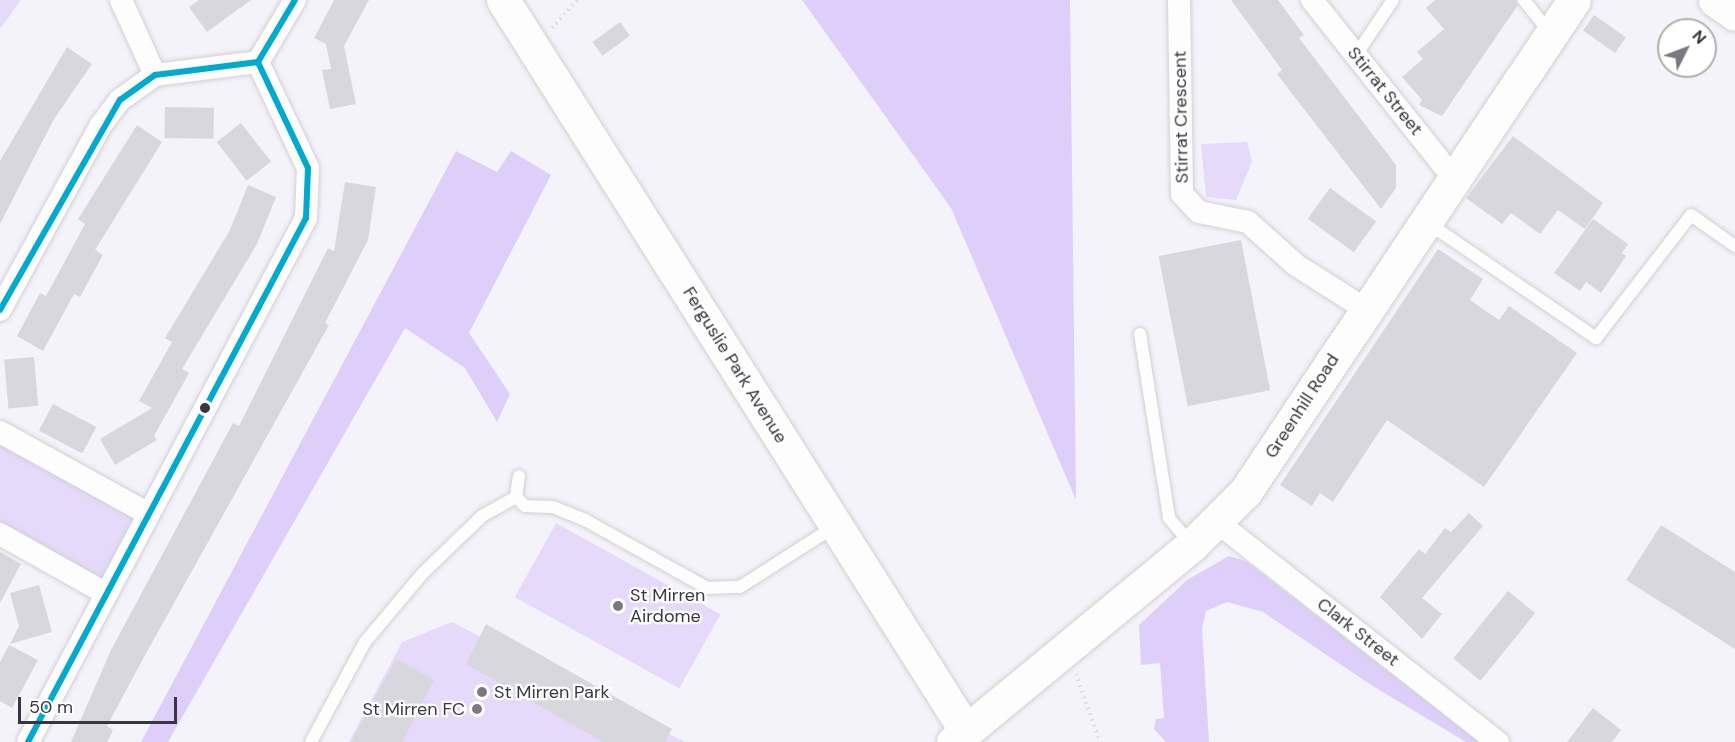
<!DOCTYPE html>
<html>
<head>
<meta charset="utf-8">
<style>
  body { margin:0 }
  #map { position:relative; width:1735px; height:742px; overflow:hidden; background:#f5f3fa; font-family:"DM Sans",sans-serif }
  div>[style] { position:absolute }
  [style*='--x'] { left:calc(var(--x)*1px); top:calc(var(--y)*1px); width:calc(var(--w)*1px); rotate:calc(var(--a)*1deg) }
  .green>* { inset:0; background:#e6dafb; transform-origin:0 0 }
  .forest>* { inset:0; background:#decffa }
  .building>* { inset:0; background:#d9d7de; transform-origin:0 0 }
  .path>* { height:4px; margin-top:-2px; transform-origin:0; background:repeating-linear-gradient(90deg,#dddcdf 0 1.5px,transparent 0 6px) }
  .roads { filter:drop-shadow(0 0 2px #d2d0d6) drop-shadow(0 0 2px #d2d0d6) }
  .lane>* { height:12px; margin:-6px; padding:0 6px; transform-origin:6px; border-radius:6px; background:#fefdfe }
  .street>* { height:22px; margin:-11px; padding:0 11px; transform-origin:11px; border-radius:11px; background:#fefdfe }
  .secondary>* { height:33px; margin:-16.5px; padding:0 16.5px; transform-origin:16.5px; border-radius:16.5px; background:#fefdfe }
  .bus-1>* { height:6px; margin:-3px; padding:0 3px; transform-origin:3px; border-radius:3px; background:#00a9ce }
  .dots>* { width:16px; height:16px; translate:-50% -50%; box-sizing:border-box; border:3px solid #fff; border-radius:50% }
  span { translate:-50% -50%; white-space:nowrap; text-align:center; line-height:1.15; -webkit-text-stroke:4.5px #fff; paint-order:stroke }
  .street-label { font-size:18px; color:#38363e }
  .poi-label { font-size:18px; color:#38363e }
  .left { translate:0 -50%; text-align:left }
  .right { translate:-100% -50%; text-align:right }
  .north { position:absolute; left:1657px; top:18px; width:60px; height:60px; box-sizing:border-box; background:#fff; border:2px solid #afafb2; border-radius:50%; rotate:48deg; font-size:16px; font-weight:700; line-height:24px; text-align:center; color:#38363e }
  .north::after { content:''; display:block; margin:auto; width:21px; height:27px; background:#7a7880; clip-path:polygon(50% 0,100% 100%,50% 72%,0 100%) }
  .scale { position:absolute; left:18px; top:697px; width:159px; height:27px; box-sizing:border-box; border:3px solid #38363e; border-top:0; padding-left:8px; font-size:18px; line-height:21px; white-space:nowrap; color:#38363e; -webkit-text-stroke:4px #fff; paint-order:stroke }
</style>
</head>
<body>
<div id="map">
  <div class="green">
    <i style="clip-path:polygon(0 0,21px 0,0 29px)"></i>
    <i style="clip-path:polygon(1247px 142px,1252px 162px,1236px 200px,1206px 197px,1201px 144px)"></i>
    <i style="clip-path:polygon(0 442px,135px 515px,101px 581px,0 525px)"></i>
    <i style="left:556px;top:523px;width:188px;height:85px;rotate:29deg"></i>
    <i style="clip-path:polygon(452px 622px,685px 742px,349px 742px,402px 642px)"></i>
  </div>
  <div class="forest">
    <i style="clip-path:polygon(802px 0,1070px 0,1076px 500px,951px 208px)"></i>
    <i style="clip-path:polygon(456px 151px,497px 172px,511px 151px,551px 175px,469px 333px,510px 394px,497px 422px,465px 368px,405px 328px,168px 742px,141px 742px)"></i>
    <i style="clip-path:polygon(1229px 556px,1246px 561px,1479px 742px,1466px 742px,1371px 685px,1263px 612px,1227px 602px,1206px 611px,1202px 629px,1209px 742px,1166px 742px,1154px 729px,1156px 719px,1164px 718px,1160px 663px,1141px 665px,1139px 625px,1187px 580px)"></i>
  </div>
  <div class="building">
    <i style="clip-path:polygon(199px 0,251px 0,207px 32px,189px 7px)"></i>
    <i style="clip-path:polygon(334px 0,369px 0,344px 46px,356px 104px,330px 109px,322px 70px,331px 69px,326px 44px,314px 38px)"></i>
    <i style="clip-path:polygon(1231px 0,1278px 0,1304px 35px,1299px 38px,1396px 165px,1396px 188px,1381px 209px,1277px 74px,1282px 70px)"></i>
    <i style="clip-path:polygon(1435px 0,1516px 0,1518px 5px,1442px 116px,1419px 105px,1422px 100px,1402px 77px,1423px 59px,1417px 52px,1444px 29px,1426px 8px)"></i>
    <i style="left:1594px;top:15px;width:39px;height:19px;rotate:35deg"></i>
    <i style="left:620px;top:22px;width:17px;height:34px;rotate:54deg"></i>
    <i style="clip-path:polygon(67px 47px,92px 64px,54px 119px,0 224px,0 161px)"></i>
    <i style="left:165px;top:107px;width:49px;height:31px;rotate:1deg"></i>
    <i style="left:241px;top:123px;width:49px;height:31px;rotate:52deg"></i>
    <i style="clip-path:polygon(137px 125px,162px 142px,95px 250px,103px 255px,80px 297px,74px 294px,43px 351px,17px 336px,40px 293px,46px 296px,85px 224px,78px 219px)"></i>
    <i style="clip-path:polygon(1513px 136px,1603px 203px,1585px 229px,1558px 210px,1540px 234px,1511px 213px,1502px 224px,1466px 198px)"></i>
    <i style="clip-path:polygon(345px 182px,376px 187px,368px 240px,325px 323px,329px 325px,144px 657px,107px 726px,113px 730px,107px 742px,71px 742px,111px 650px,233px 423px,239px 426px,328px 248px,334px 251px)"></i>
    <i style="clip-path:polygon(248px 185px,276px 197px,257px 244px,182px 369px,189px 373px,154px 436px,157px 440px,115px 465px,100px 439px,152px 408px,139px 401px,172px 342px,165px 338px,230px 230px)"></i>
    <i style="left:1330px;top:188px;width:57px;height:38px;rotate:36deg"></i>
    <i style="clip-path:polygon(1593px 219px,1628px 244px,1622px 253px,1626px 256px,1601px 293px,1586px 282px,1580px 291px,1554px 273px)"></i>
    <i style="left:1241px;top:240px;width:153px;height:84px;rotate:79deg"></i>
    <i style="clip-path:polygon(1438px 249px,1483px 279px,1470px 300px,1499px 320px,1509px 306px,1577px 353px,1484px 487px,1387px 420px,1333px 502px,1320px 493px,1312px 506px,1280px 485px)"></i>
    <i style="left:34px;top:357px;width:49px;height:30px;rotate:85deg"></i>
    <i style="left:53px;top:404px;width:49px;height:30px;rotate:28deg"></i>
    <i style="clip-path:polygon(1469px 513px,1483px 526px,1422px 598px,1442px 614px,1422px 639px,1380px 597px,1419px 549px,1425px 554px,1445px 528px,1451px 532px)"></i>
    <i style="clip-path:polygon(1661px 525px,1735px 572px,1735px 649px,1626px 580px)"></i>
    <i style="clip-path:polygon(0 552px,21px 564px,0 603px)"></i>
    <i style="clip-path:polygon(39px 585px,52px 632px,10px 644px,19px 626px,10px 593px)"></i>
    <i style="left:1508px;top:591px;width:35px;height:87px;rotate:39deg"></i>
    <i style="clip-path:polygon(486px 624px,672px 729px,665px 742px,603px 742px,466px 664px)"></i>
    <i style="clip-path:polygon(9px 645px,38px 660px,12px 708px,0 701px,0 662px)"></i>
    <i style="clip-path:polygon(396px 659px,434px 680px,402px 742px,351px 742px)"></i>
    <i style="clip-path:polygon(1593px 708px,1621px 730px,1612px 742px,1567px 742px)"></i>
  </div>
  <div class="path">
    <i style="--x:552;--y:28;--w:38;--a:-48"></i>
    <i style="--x:1076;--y:674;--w:72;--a:70.6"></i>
  </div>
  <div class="roads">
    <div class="lane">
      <i style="--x:1524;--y:0;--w:43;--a:51.5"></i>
      <i style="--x:1356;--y:55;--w:66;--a:-56.1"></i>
      <i style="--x:1428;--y:223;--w:204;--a:34.4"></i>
      <i style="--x:1596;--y:338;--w:155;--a:-52.3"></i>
      <i style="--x:1691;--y:215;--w:54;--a:35.2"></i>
      <i style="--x:1140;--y:334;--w:186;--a:81"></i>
      <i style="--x:1169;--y:518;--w:34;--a:50"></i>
      <i style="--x:516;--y:497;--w:21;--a:-82"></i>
      <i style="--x:311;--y:742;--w:114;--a:-61.6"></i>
      <i style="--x:365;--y:642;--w:89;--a:-50"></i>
      <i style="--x:422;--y:574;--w:83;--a:-44"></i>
      <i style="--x:482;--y:516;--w:39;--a:-29"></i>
      <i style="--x:516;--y:497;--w:13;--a:45"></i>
      <i style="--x:525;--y:506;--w:28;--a:2"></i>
      <i style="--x:553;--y:507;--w:35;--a:22"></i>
      <i style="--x:585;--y:520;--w:140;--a:29.1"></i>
      <i style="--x:707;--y:588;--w:33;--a:-2"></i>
      <i style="--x:740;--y:587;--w:112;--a:-32.6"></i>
    </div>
    <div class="street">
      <i style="--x:121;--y:0;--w:82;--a:65.6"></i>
      <i style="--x:1179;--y:0;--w:194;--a:89.1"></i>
      <i style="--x:1182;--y:194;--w:25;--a:47"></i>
      <i style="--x:1199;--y:212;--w:50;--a:11.5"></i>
      <i style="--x:1248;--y:222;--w:64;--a:41.9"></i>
      <i style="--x:1296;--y:265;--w:82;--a:32.5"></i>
      <i style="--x:1312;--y:0;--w:233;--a:51.5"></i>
      <i style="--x:258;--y:62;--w:72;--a:-59.2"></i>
      <i style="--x:0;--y:310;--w:211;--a:-61.4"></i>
      <i style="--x:101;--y:125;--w:31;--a:-53"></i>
      <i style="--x:120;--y:100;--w:43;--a:-35.5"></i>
      <i style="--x:155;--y:75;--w:104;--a:-7.2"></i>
      <i style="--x:0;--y:432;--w:168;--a:28.9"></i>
      <i style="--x:1217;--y:522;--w:357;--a:38.1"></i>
      <i style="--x:0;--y:534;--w:120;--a:29.3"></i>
      <i style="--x:28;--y:742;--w:593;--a:-62.05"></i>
      <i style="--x:306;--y:218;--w:50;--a:-87.7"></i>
      <i style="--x:308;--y:168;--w:117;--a:-115.3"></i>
    </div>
    <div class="secondary">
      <i style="--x:503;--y:0;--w:865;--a:57.65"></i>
      <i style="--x:1715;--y:0;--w:24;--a:35"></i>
      <i style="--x:953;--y:742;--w:310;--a:-39.5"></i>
      <i style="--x:1192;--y:545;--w:76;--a:-45"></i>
      <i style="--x:1246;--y:491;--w:590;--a:-56.26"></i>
    </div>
  </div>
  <div class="bus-1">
    <i style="--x:258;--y:62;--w:72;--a:-59.2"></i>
    <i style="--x:0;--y:310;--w:242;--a:-60.3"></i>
    <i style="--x:120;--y:100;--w:43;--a:-35.5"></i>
    <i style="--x:155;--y:75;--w:104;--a:-7.2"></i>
    <i style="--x:28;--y:742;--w:593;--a:-62.05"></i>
    <i style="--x:306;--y:218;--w:50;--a:-87.7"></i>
    <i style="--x:308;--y:168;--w:117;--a:-115.3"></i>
  </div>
  <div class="dots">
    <i style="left:205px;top:408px;background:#38363e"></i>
    <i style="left:618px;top:606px;background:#7a7880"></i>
    <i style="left:482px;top:692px;background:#7a7880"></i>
    <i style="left:477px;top:709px;background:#7a7880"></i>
  </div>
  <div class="street-label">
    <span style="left:1385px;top:91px;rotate:51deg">Stirrat Street</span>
    <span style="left:1181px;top:117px;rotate:-91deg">Stirrat Crescent</span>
    <span style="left:735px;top:365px;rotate:58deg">Ferguslie Park Avenue</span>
    <span style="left:1302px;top:406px;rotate:-57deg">Greenhill Road</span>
    <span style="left:1358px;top:632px;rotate:38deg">Clark Street</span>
  </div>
  <div class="poi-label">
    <span class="left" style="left:630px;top:606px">St Mirren<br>Airdome</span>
    <span class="left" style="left:494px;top:692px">St Mirren Park</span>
    <span class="right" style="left:465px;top:709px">St Mirren FC</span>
  </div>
  <div class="north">N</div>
  <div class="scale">50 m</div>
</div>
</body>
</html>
